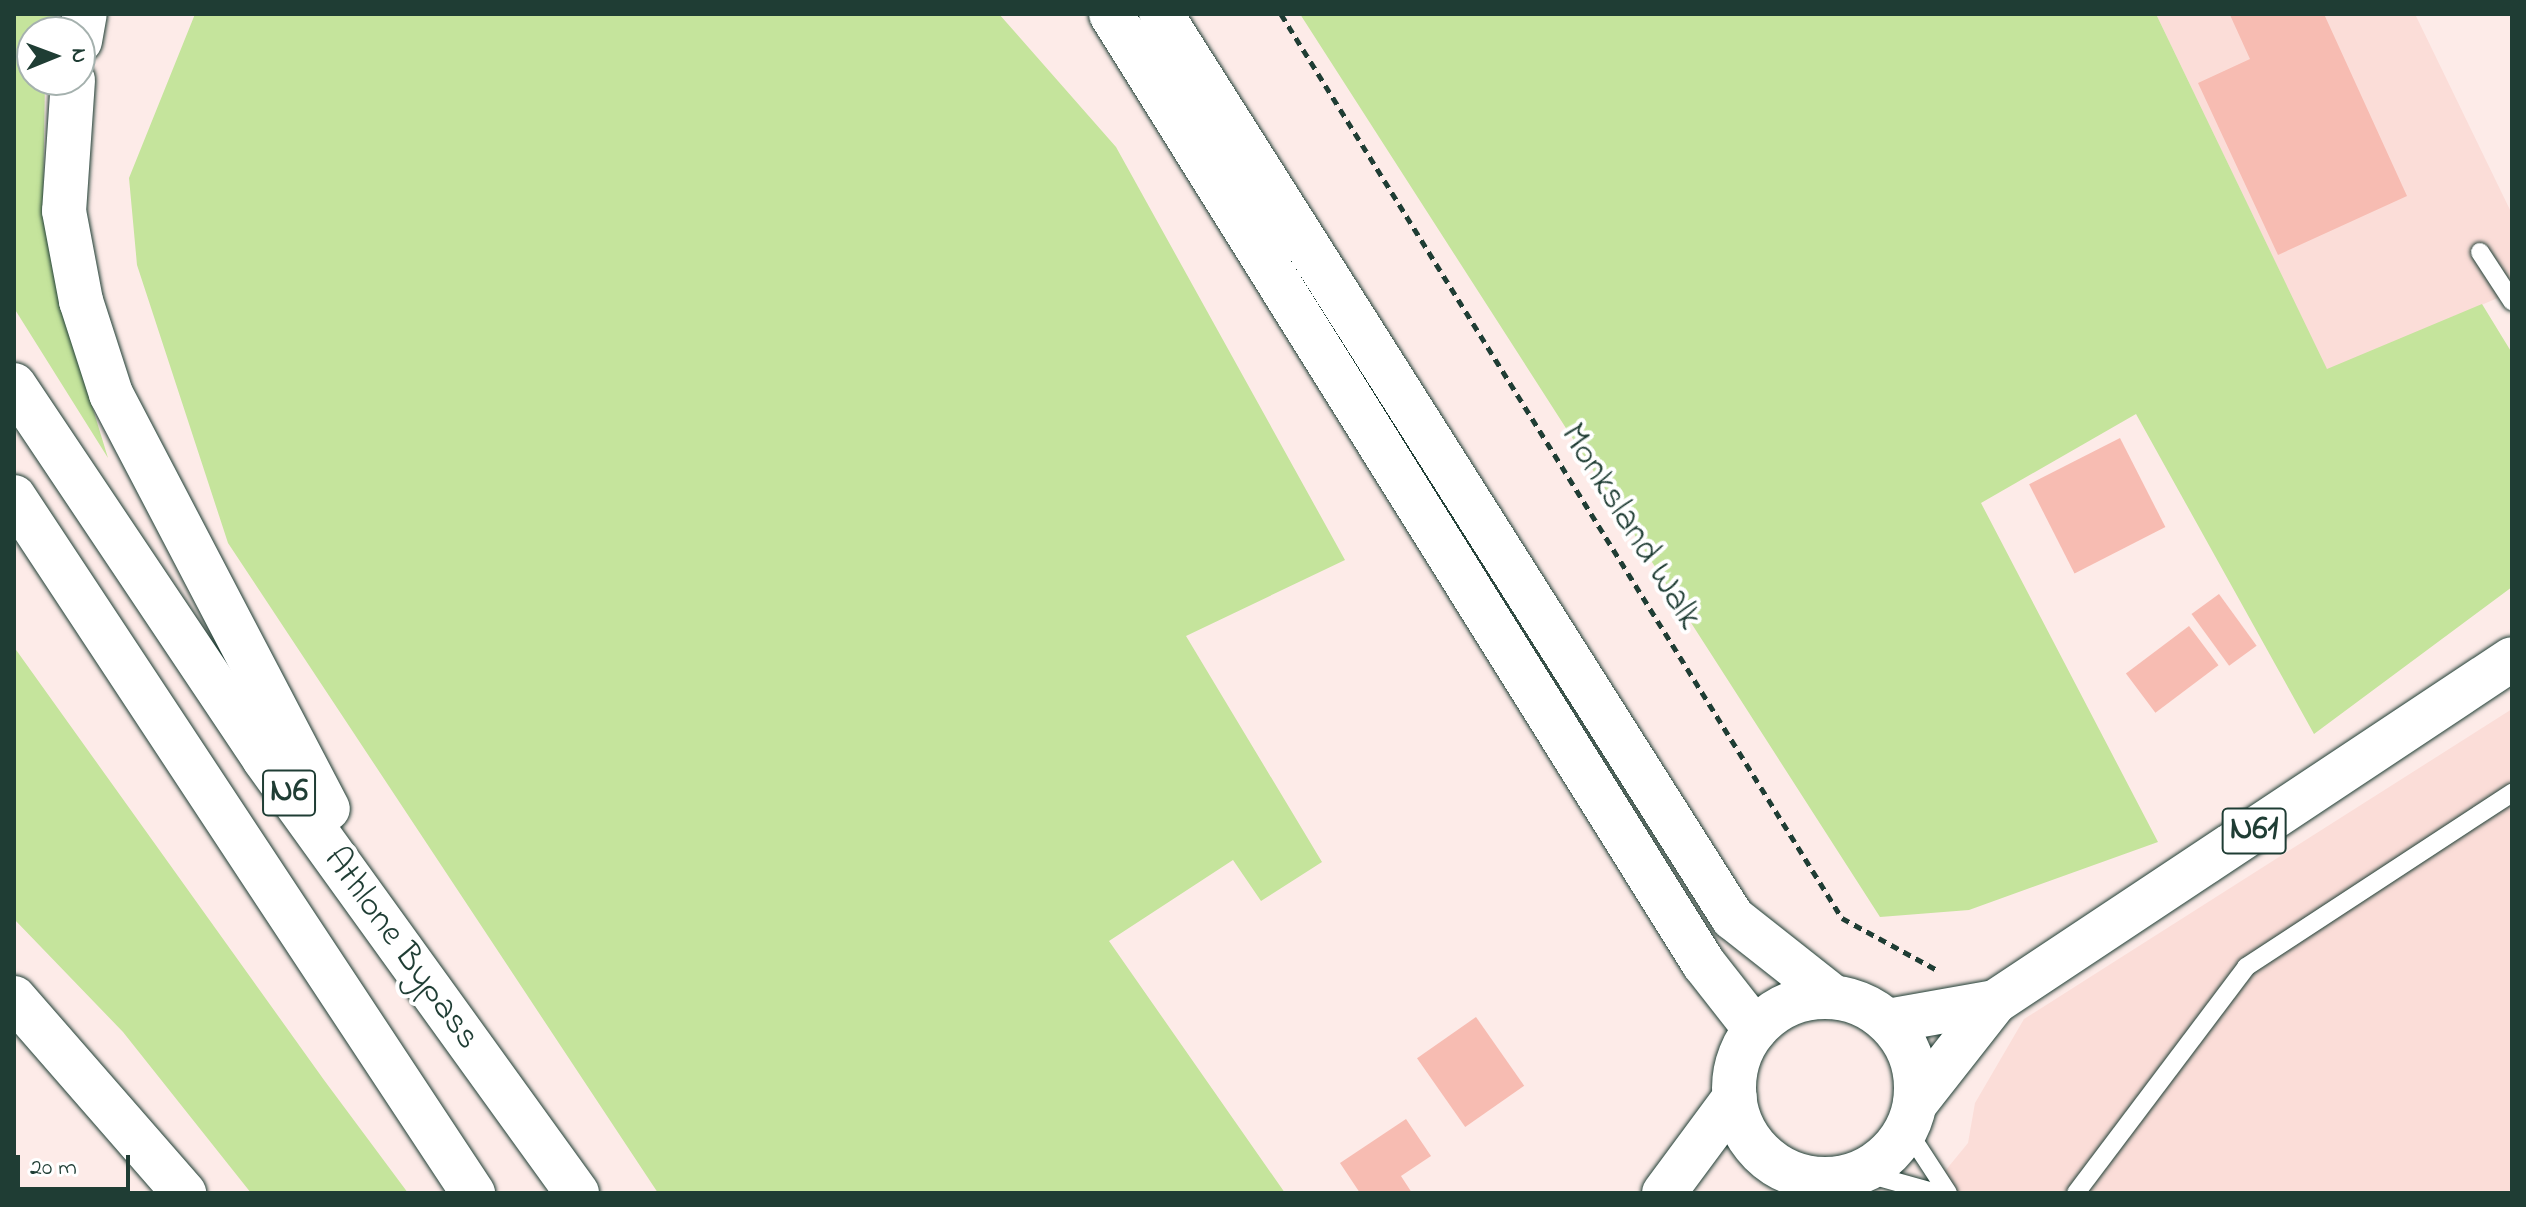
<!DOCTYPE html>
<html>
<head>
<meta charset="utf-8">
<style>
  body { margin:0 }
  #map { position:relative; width:2526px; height:1207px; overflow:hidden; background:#fdebe8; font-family:"Indie Flower",sans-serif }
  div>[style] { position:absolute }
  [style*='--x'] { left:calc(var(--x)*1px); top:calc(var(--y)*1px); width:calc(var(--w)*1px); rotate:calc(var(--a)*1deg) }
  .built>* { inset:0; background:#fbddd8 }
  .green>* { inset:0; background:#c5e49c }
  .building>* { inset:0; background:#f7bcb2; transform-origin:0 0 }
  .path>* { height:5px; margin-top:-2.5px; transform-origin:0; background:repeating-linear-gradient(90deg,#1f3d34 0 8px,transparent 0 14px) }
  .roads { filter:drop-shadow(0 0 2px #1f3d34) drop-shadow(0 0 2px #1f3d34) }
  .lane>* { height:18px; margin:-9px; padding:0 9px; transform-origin:9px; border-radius:9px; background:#fff }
  .primary>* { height:44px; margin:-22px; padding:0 22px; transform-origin:22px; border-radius:22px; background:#fff }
  .primary>.ring { margin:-22px; padding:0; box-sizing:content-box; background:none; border:44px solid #fff; border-radius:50% }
  .highway>* { height:44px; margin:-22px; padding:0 22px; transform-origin:22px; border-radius:22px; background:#fff }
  span { translate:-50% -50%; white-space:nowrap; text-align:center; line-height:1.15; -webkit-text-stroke:8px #fff; paint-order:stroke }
  .shield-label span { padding:2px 6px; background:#fff; border:2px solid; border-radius:6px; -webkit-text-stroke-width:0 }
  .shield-label { font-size:34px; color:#1f3d34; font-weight:700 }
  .street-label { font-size:36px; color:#1f3d34 }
  .frame { position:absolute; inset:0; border:16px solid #1f3d34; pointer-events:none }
  .north { position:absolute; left:16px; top:16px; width:80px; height:80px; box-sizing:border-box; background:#fff; border:2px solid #a5b1ae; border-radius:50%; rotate:89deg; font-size:22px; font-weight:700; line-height:32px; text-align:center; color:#1f3d34 }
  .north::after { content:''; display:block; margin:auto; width:28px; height:36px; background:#1f3d34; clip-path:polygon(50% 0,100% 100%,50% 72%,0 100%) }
  .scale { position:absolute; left:16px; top:1155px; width:114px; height:36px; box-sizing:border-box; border:4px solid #1f3d34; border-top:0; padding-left:10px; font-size:24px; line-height:28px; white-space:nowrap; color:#1f3d34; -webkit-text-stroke:6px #fff; paint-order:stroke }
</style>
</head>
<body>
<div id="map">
  <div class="built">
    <i style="clip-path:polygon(2156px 14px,2415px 14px,2512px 214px,2512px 292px,2327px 370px)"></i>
    <i style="clip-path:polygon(2512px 709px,2512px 1193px,1927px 1193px,1968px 1143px,1975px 1103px,2024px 1019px)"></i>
  </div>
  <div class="green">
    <i style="clip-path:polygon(14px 14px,57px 14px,53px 32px,32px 32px,32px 80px,45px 80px,43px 207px,61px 305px,108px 458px,14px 308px)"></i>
    <i style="clip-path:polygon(195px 14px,999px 14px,1116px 147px,1345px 560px,1186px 636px,1322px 862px,1261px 901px,1233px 860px,1109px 941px,1285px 1193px,658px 1193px,228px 543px,137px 265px,129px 178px)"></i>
    <i style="clip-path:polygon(1300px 14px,2156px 14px,2327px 369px,2482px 304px,2512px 353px,2512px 587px,2314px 734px,2136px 414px,1981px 503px,2158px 842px,1969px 910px,1880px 917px)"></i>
    <i style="clip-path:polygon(14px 647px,324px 1080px,408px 1193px,251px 1193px,123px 1032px,14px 919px)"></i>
  </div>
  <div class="building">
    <i style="clip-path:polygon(2324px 14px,2407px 196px,2278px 255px,2198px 83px,2250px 59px,2230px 15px)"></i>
    <i style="left:2120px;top:438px;width:100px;height:102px;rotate:63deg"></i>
    <i style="left:2219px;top:594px;width:64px;height:34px;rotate:54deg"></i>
    <i style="left:2189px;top:626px;width:49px;height:79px;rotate:53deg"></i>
    <i style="left:1476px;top:1017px;width:84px;height:72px;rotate:55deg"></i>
    <i style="clip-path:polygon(1406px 1119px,1431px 1156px,1401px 1176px,1412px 1193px,1360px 1193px,1340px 1163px)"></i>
  </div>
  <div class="path">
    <i style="--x:1281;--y:14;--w:1064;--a:58.18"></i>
    <i style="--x:1842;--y:918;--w:111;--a:28.7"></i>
  </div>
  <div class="roads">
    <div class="lane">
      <i style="--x:2480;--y:252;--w:59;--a:56.9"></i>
      <i style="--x:1907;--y:1130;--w:75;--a:56.9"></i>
      <i style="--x:1861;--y:1172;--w:78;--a:15.6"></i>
      <i style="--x:2076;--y:1193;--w:283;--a:-53"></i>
      <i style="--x:2246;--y:967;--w:318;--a:-33.2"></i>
    </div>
    <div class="primary">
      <i class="ring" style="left:1734px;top:997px;width:138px;height:138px"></i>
      <i style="--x:1888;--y:1021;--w:109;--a:-10.1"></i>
      <i style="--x:1915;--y:1104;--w:130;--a:-51.9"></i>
      <i style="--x:1995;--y:1002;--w:620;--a:-33.56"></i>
      <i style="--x:1664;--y:1193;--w:119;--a:-53.5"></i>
    </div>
    <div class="highway">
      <i style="--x:1111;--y:14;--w:1120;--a:58.03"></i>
      <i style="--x:1704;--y:964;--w:83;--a:51.9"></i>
      <i style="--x:1161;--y:14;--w:1070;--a:57.68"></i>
      <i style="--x:1733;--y:918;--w:127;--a:38.3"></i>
      <i style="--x:80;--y:41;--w:27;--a:-80"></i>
      <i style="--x:73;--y:80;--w:131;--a:93.9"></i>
      <i style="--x:64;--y:211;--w:92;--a:79.3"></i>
      <i style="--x:81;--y:301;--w:98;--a:72.1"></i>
      <i style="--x:111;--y:394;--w:468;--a:62.4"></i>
      <i style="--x:14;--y:385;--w:450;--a:56.2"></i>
      <i style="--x:264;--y:759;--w:535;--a:54.2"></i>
      <i style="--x:14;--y:497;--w:834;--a:56.6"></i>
      <i style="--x:14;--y:998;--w:259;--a:48.9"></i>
    </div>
  </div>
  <div class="shield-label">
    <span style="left:289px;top:793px">N6</span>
    <span style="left:2254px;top:831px">N61</span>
  </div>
  <div class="street-label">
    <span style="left:1630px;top:527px;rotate:58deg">Monksland Walk</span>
    <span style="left:401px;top:949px;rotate:54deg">Athlone Bypass</span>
  </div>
  <div class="frame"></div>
  <div class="north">N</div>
  <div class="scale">20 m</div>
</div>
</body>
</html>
